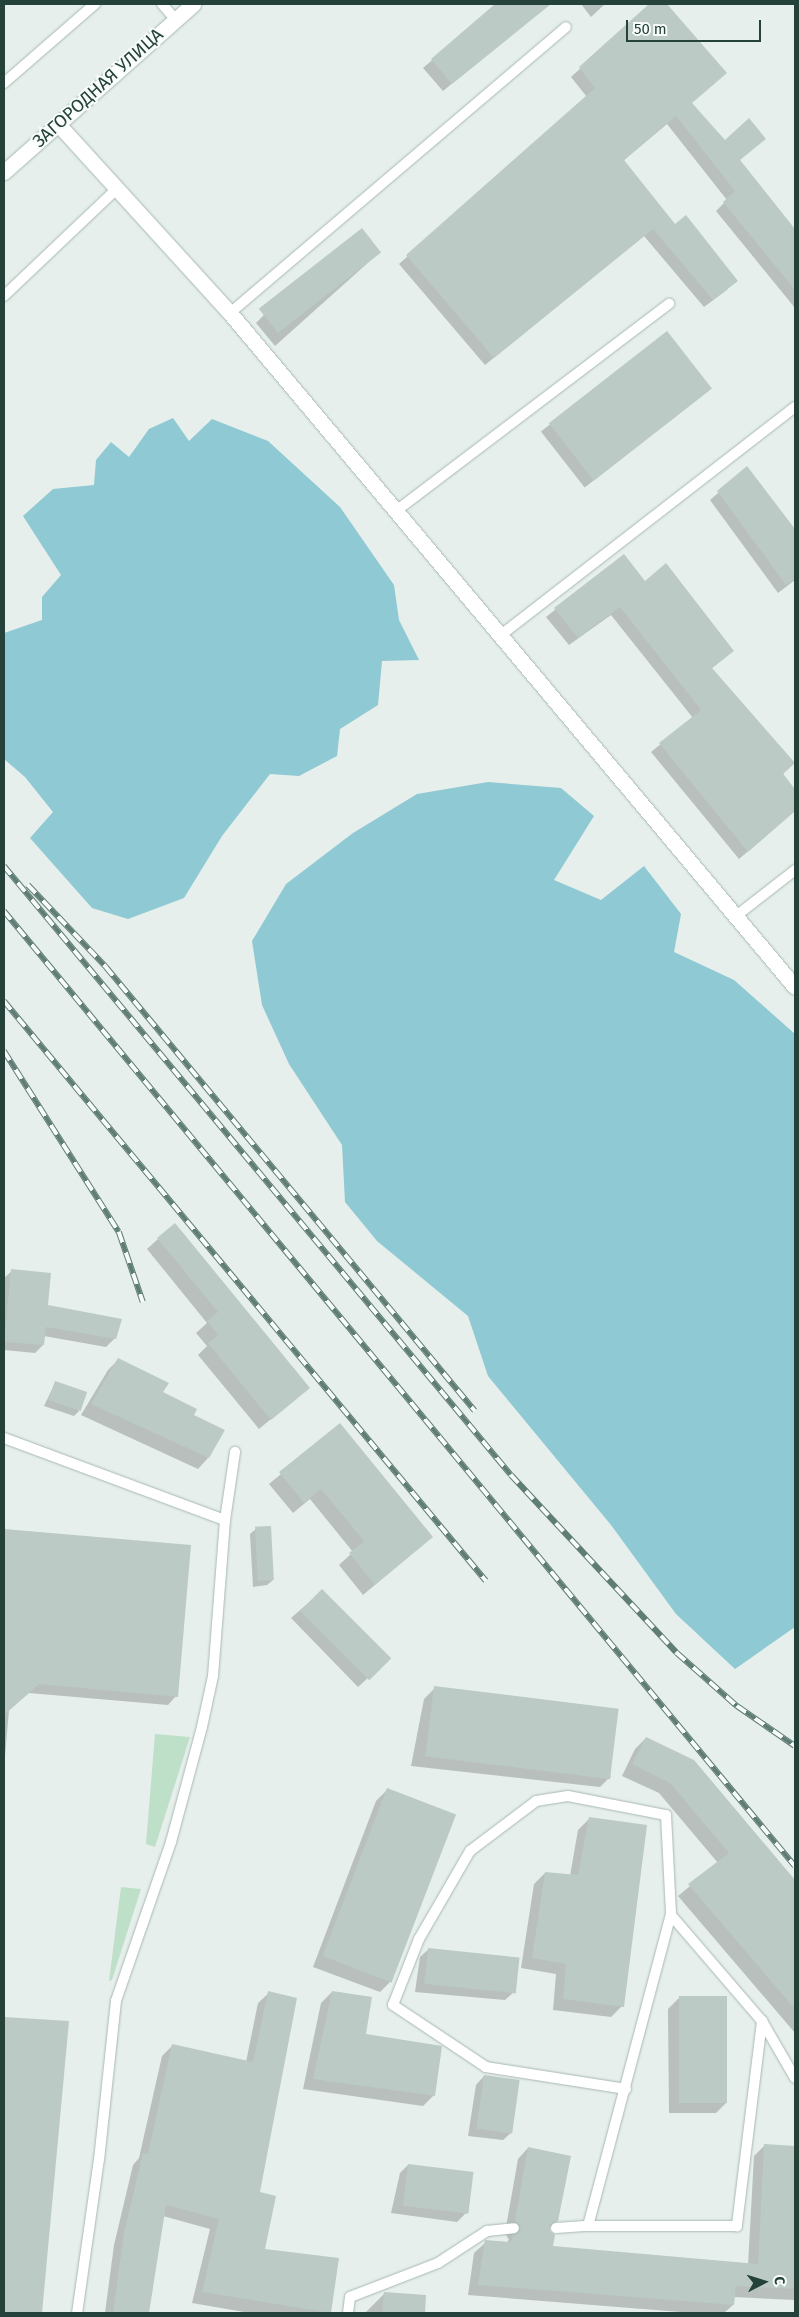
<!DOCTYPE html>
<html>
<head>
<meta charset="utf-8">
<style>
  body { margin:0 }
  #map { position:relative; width:799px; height:2317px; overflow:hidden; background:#e6efeb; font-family:"Fira Sans",sans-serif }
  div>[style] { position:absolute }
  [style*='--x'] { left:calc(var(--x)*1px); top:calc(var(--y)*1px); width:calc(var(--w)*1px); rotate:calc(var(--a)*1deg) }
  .green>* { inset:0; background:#bfe0c8 }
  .water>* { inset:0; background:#8ec9d4 }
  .shadow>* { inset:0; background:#0003; transform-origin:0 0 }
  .building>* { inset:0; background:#bbcac4; transform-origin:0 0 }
  .roads { filter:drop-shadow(0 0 1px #a8b8b2) drop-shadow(0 0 1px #a8b8b2) }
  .lane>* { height:10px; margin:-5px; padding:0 5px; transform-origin:5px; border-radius:5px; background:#fff }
  .street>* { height:15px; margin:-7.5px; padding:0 7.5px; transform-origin:7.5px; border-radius:7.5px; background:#fff }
  .secondary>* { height:15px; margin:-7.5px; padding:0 7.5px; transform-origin:7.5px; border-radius:7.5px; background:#fff }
  .rail>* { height:5.5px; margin-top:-2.75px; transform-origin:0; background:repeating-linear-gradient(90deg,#f7fbf9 0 11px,#5f7d75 0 22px); box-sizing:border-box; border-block:1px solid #5f7d75 }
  span { translate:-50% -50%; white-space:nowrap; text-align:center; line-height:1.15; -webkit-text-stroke:4px #f7fbf9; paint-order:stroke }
  .street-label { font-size:18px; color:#24423a }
  .frame { position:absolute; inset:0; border:5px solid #24423a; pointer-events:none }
  .north { position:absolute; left:739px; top:2257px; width:50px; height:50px; -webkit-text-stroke:4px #f7fbf9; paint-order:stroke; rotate:85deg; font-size:14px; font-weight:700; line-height:20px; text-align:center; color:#24423a }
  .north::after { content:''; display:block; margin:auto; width:18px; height:22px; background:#24423a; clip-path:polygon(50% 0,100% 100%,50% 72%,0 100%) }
  .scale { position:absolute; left:626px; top:20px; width:135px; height:22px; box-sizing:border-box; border:2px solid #24423a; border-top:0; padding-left:6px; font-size:15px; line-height:18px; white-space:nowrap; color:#24423a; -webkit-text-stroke:4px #f7fbf9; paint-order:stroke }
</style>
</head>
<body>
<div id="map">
  <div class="green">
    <i style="clip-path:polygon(155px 1734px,190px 1737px,155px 1847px,146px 1844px)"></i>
    <i style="clip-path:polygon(121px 1887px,141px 1889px,112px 1980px,109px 1981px)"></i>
  </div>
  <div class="water">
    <i style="clip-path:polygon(173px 418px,189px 441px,212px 419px,268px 441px,340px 507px,394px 585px,399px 620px,419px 660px,382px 661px,378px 705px,340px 729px,337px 756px,299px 776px,270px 774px,222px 836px,184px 898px,128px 919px,92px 908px,30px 838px,53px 812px,25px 777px,4px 759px,4px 633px,42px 620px,42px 597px,61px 575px,23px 516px,53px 489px,94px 485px,96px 460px,111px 442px,129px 457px,149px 429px)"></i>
    <i style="clip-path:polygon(488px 782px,561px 788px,594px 816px,554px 880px,601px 900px,644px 866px,681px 914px,674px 952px,734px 980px,795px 1034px,795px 1627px,735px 1669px,676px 1614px,611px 1525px,488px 1376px,468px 1316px,377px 1241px,345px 1202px,342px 1145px,289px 1064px,262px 1005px,252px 941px,286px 884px,353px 833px,417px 794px)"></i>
  </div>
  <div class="shadow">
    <i style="clip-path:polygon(497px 4px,538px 4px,543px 9px,443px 91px,423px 68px)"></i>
    <i style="clip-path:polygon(581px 4px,605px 4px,591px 17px)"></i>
    <i style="clip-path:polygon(651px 4px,665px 4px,725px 72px,691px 103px,795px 231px,795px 308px,716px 211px,727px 200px,667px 124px,623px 161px,728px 289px,704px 307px,644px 236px,485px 365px,399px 264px,587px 97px,571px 77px)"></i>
    <i style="clip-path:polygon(371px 260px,275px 346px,256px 323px,264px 315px)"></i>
    <i style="left:667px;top:333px;width:71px;height:160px;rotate:52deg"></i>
    <i style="clip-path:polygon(747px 468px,795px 531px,795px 580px,778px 593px,710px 500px)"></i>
    <i style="clip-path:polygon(624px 555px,645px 583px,733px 651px,711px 669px,795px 791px,795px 811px,739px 859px,651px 752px,693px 718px,611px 615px,569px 645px,546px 617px)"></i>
    <i style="clip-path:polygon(158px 1239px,308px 1388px,259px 1429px,198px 1355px,207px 1346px,196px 1333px,207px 1323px,147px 1249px)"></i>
    <i style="clip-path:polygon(12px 1271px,47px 1306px,115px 1338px,106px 1347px,44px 1336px,43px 1345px,35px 1353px,4px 1350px,4px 1278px)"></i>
    <i style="clip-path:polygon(119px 1359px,192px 1416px,208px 1458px,198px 1469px,81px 1415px,108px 1370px)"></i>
    <i style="clip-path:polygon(55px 1383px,79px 1411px,74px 1416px,44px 1406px)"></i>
    <i style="clip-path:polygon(340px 1425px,431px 1537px,363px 1595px,339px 1565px,353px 1552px,310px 1499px,293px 1513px,269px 1484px)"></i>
    <i style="clip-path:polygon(256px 1529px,273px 1580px,267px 1585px,253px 1587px,250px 1534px)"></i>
    <i style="clip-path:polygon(4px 1531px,189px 1546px,176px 1696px,168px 1705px,29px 1693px,9px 1710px,4px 1767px)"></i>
    <i style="clip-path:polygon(322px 1591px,381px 1666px,358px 1687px,291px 1618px)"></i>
    <i style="clip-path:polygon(435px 1688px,611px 1776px,600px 1787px,411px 1766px,424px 1699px)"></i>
    <i style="clip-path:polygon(646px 1738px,694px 1761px,795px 1882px,795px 2033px,678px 1896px,718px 1863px,659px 1793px,622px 1776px,635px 1749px)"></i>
    <i style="clip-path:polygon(387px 1790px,391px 1981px,380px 1992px,313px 1967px,376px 1801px)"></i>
    <i style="clip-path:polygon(589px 1819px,622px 2006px,611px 2017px,553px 2010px,556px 1974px,521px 1968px,534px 1884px,545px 1873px,570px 1876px,578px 1830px)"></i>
    <i style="clip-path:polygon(429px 1949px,514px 1992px,505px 2000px,415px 1992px,420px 1957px)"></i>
    <i style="clip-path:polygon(332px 1992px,365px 2035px,434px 2095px,423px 2106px,303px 2089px,321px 2003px)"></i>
    <i style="clip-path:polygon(269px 1993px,259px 2193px,263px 2250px,338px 2259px,329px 2313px,250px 2313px,192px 2303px,210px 2229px,163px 2216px,148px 2313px,105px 2313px,114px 2245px,133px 2165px,139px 2158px,162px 2056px,173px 2045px,246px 2062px,258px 2003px)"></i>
    <i style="clip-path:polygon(679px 1998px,727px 2102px,716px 2113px,669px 2113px,668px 2009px)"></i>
    <i style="clip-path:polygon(4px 2018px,67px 2022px,41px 2313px,4px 2313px)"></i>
    <i style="clip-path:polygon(484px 2076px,512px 2132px,503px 2140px,468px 2136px,476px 2085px)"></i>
    <i style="clip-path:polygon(765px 2145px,795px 2147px,795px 2300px,734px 2297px,733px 2305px,724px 2313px,693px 2313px,468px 2295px,474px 2253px,486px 2242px,506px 2243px,509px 2240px,505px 2233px,518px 2159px,528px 2148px,557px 2220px,549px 2228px,551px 2247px,748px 2265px,754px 2156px)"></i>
    <i style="clip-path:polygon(408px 2165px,466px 2213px,457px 2222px,391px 2213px,400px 2173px)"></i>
    <i style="clip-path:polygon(385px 2293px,425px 2296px,423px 2313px,365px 2313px)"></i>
  </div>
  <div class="building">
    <i style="clip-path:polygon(495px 4px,551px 4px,452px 84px,431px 59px)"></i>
    <i style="clip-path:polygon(649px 4px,667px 4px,727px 73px,692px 103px,725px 140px,749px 118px,766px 139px,740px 160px,795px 229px,795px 290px,723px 202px,735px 191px,676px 116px,624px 160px,675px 224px,686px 215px,738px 281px,713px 300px,653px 229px,494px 358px,406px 255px,595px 88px,579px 67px)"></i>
    <i style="left:362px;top:228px;width:31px;height:131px;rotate:52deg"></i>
    <i style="left:667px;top:331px;width:73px;height:150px;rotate:52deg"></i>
    <i style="clip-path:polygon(747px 466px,795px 529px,795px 579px,786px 585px,717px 491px)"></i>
    <i style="clip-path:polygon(624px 554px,645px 581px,666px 563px,734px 651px,712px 668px,795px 763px,783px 774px,795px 789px,795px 811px,748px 852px,659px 743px,701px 710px,620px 607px,578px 638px,554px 608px)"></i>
    <i style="clip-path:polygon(175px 1223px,310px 1388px,271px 1420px,208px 1343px,218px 1335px,207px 1321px,218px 1312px,157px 1238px)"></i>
    <i style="clip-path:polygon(11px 1269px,51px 1273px,48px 1305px,122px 1319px,116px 1339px,46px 1327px,44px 1345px,4px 1342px)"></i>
    <i style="clip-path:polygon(118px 1358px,169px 1383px,163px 1392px,197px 1409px,194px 1415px,225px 1430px,209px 1458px,91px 1404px)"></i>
    <i style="left:55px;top:1381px;width:34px;height:20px;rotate:19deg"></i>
    <i style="clip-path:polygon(340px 1423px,433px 1537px,375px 1585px,349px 1553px,364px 1541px,321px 1489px,304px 1503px,279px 1472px)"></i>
    <i style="left:271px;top:1526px;width:54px;height:16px;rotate:87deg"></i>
    <i style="clip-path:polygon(4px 1529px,191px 1545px,178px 1697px,39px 1684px,4px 1715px)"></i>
    <i style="left:322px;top:1589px;width:98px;height:31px;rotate:45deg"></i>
    <i style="left:434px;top:1686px;width:186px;height:71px;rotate:7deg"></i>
    <i style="clip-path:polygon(646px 1737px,694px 1760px,795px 1880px,795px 2009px,688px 1884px,729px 1853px,670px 1783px,632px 1764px)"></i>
    <i style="left:387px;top:1788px;width:74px;height:180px;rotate:21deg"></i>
    <i style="clip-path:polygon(589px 1817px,647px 1825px,624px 2007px,563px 1999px,566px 1964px,532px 1958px,545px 1872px,578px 1875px)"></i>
    <i style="left:428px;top:1948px;width:92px;height:36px;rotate:6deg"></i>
    <i style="clip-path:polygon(268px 1991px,297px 1998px,260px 2192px,276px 2196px,265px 2249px,339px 2258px,331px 2313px,202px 2292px,219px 2219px,166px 2205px,149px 2313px,113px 2313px,124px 2233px,143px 2153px,148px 2154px,172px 2044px,253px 2062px)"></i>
    <i style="clip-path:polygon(332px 1991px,372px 1997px,366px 2034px,442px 2046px,435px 2096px,313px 2079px)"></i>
    <i style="left:679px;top:1996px;width:48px;height:107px"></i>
    <i style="clip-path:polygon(4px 2017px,69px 2021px,42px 2313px,4px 2313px)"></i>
    <i style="left:484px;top:2075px;width:36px;height:54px;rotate:8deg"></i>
    <i style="clip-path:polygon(764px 2144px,795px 2146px,795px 2289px,736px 2286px,734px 2305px,478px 2285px,485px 2240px,511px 2242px,513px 2235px,520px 2230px,515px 2221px,528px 2147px,571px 2156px,558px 2221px,550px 2225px,550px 2231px,555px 2235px,553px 2246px,758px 2264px)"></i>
    <i style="left:408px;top:2164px;width:66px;height:42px;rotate:7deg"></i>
    <i style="clip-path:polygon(384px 2292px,426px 2295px,425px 2313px,382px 2313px)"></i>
  </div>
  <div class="roads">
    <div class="lane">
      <i style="--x:162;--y:4;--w:20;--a:49"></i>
      <i style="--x:4;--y:83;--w:121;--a:-41"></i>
      <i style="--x:4;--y:296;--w:157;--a:-43.5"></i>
      <i style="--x:230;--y:313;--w:441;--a:-40.4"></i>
      <i style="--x:396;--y:511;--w:343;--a:-37.2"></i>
      <i style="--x:501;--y:635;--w:372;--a:-37.8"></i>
      <i style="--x:736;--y:916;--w:75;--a:-37.9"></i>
      <i style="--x:4;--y:1438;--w:236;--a:20.4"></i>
      <i style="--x:225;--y:1520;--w:156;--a:94.4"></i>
      <i style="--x:213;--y:1676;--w:52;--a:102.2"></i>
      <i style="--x:202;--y:1727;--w:119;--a:105.1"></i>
      <i style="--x:171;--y:1842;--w:168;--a:109.1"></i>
      <i style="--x:116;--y:2001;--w:159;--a:96.1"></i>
      <i style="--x:99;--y:2159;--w:156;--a:98.1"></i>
      <i style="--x:225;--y:1520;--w:69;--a:-81.6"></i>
      <i style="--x:762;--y:2021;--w:66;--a:59.9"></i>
      <i style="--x:626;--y:2089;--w:142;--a:-171.1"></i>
      <i style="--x:486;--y:2067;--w:112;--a:-146.3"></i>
      <i style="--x:393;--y:2005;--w:71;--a:-68.5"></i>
      <i style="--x:419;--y:1939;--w:102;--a:-59.9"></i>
      <i style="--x:470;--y:1851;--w:83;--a:-37.1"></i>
      <i style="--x:536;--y:1801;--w:32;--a:-9"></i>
      <i style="--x:568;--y:1796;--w:100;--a:11"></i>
      <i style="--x:666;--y:1815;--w:100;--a:87.1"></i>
      <i style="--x:556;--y:2228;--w:32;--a:-4"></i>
      <i style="--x:588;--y:2226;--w:322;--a:-75.1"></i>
      <i style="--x:671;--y:1915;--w:140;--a:49.4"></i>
      <i style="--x:762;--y:2021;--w:207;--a:97"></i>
      <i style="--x:737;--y:2226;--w:149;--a:180"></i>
      <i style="--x:348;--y:2313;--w:16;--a:-83"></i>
      <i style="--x:350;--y:2297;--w:94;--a:-21.1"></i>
      <i style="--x:438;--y:2263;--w:59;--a:-33.1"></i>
      <i style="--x:487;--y:2231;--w:27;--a:-6"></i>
    </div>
    <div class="street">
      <i style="--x:58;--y:124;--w:256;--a:47.7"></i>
      <i style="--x:230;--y:313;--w:879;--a:50.03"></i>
    </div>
    <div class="secondary">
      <i style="--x:4;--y:172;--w:253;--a:-41.6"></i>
    </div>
  </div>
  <div class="rail">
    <i style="--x:4;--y:866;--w:792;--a:50.22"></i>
    <i style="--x:511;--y:1475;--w:243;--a:47"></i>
    <i style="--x:677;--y:1653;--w:80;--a:41.5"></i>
    <i style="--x:737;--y:1706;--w:70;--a:34.6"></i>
    <i style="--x:28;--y:885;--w:113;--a:46.4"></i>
    <i style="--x:106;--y:967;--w:577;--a:50.27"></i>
    <i style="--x:4;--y:911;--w:1240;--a:50.37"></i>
    <i style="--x:4;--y:1001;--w:754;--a:50.27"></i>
    <i style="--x:4;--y:1051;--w:214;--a:57.6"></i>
    <i style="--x:119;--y:1232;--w:74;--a:71.1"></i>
  </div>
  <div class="street-label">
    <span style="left:98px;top:88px;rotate:-42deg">ЗАГОРОДНАЯ УЛИЦА</span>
  </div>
  <div class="frame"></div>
  <div class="north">С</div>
  <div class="scale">50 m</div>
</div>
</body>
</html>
